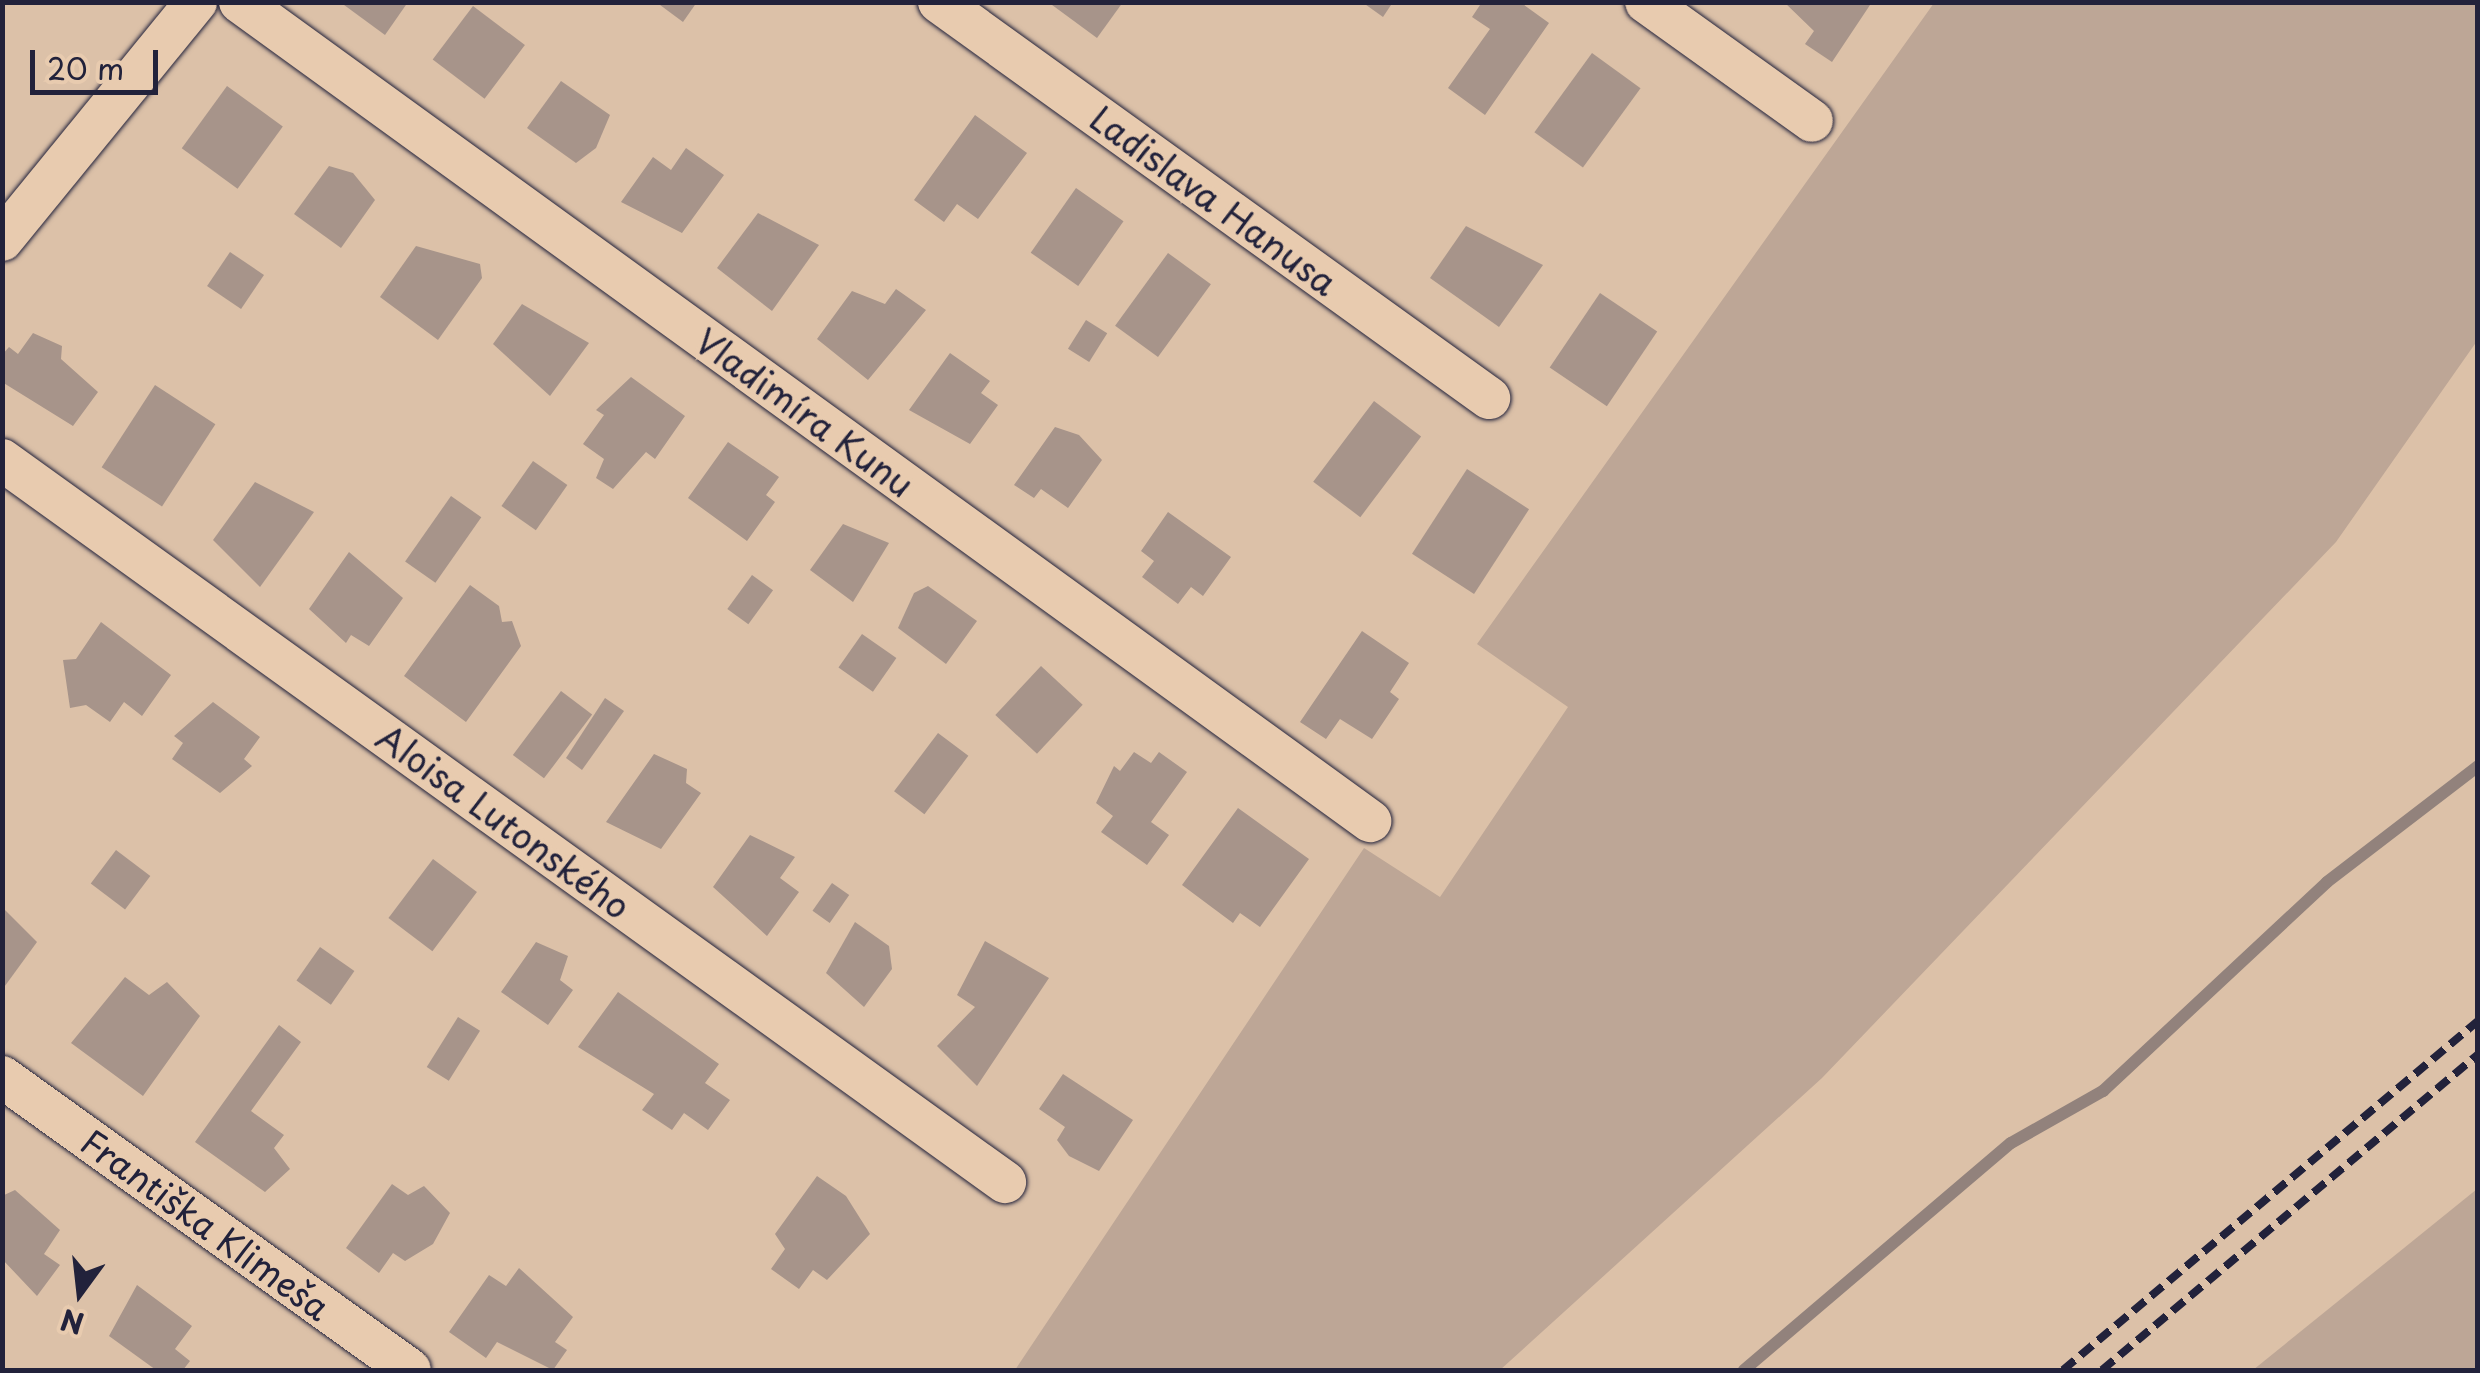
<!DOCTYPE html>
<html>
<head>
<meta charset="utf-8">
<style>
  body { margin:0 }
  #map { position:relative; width:2480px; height:1373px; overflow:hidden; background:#dcc1a8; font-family:"Playpen Sans",sans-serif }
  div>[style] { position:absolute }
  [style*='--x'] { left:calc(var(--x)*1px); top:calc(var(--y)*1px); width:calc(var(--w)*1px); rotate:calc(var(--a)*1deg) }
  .green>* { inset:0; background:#bda696 }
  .stream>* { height:12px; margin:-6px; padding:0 6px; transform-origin:6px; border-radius:6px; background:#92827c }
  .building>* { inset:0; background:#a7948a; transform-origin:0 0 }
  .roads { filter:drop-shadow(0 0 2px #22223b) drop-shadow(0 0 2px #22223b) }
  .minor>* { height:42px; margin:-21px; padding:0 21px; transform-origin:21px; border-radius:21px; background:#e8cbaf }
  .rail>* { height:8px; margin-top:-4px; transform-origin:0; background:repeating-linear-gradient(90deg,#22223b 0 15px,transparent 0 23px) }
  span { translate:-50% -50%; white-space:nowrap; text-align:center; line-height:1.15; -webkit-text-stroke:8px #e8cbaf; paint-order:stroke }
  .street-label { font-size:35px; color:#22223b }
  .frame { position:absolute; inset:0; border:5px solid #22223b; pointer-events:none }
  .north { position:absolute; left:30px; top:1243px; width:100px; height:100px; -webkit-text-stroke:8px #e8cbaf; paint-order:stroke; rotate:195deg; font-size:28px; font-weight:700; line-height:40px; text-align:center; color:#22223b }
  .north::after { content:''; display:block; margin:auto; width:35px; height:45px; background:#22223b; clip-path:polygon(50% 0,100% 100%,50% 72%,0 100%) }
  .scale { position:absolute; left:30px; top:50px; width:128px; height:45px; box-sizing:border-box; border:5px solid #22223b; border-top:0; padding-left:12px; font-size:30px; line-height:35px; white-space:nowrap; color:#22223b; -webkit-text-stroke:8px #e8cbaf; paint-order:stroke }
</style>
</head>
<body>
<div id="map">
  <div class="green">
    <i style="clip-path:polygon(1934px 3px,2477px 3px,2477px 341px,2336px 542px,1822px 1078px,1500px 1370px,1015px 1370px,1364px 848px,1440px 897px,1568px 707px,1477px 644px)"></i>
    <i style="clip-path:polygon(2477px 1189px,2477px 1370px,2253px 1370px)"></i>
  </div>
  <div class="stream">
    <i style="--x:1744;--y:1370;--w:350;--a:-40.4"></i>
    <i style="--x:2011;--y:1143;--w:106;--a:-29.5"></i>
    <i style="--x:2103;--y:1091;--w:306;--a:-43"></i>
    <i style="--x:2327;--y:882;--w:190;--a:-37.5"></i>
  </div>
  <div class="building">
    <i style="clip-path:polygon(340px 2px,408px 2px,385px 35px)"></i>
    <i style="clip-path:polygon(656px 2px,697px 2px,683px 22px)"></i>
    <i style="clip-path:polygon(1048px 2px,1123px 2px,1097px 38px)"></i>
    <i style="clip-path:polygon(1362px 2px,1393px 2px,1383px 17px)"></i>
    <i style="clip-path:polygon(1482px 2px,1520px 2px,1549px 23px,1485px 115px,1448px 88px,1490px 29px,1472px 17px)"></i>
    <i style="clip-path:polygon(1784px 2px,1872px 2px,1832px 62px,1805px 44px,1814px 31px)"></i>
    <i style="left:473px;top:6px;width:65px;height:67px;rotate:37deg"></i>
    <i style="left:1592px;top:53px;width:60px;height:98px;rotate:36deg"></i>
    <i style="clip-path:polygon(561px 81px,610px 115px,596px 148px,576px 163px,527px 128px)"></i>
    <i style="left:227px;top:86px;width:69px;height:77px;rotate:36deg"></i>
    <i style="clip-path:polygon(975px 115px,1027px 153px,978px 219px,957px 204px,944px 222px,914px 200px)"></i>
    <i style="clip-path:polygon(686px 148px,724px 175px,682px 233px,621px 202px,653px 157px,671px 170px)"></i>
    <i style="clip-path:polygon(329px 166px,353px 173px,375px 200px,341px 248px,294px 214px)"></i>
    <i style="left:1076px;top:188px;width:58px;height:79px;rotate:35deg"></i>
    <i style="clip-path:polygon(758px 213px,819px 245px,772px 311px,717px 268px)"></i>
    <i style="clip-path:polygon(1466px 226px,1543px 265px,1499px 327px,1430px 278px)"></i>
    <i style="clip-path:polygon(416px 246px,480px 264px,482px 278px,438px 340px,380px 297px)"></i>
    <i style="left:230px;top:252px;width:41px;height:41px;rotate:34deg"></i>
    <i style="left:1168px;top:253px;width:53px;height:90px;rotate:36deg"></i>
    <i style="clip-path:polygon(896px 289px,926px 310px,868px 380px,817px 339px,852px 291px,885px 304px)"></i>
    <i style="left:1600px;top:293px;width:69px;height:90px;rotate:34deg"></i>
    <i style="clip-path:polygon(522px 304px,589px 343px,550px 396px,493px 344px)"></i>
    <i style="left:1086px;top:320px;width:25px;height:34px;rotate:32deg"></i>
    <i style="clip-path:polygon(33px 333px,62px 346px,61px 359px,98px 392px,73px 426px,2px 382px,2px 355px,9px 347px,18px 354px)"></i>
    <i style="clip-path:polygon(950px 353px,990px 381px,981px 393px,998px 405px,970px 444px,909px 410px)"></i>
    <i style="clip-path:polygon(631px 377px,685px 416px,655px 459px,646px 452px,613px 489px,596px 478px,604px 459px,583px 444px,604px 415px,596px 410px)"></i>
    <i style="left:155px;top:385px;width:72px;height:98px;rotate:33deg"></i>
    <i style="left:1374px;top:401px;width:59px;height:101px;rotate:37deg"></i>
    <i style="clip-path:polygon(1055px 427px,1079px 435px,1102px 460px,1068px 508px,1041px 489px,1034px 498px,1014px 485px)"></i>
    <i style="clip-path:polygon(728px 442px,779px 477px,766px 495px,775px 502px,747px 541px,688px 498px)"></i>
    <i style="left:533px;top:461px;width:42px;height:55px;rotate:35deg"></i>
    <i style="left:1467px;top:469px;width:74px;height:101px;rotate:33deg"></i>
    <i style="clip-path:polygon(255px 482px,314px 512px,260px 587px,213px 540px)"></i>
    <i style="left:451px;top:496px;width:37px;height:80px;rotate:35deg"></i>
    <i style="clip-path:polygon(1168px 512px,1231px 557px,1203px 596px,1191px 587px,1178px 604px,1142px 577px,1154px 561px,1141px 551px)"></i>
    <i style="clip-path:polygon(843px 524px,889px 543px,853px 602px,810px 570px)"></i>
    <i style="clip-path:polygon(349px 552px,403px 598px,369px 646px,351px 635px,346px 643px,309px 609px)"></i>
    <i style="left:752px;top:575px;width:26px;height:42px;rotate:36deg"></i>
    <i style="clip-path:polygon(470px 585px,499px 606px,502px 622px,512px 621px,521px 646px,466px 722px,404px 676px)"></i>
    <i style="clip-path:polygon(928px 586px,977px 621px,946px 664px,898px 628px,914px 593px)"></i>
    <i style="clip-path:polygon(101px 622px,171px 675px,142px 716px,124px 702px,110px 722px,86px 705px,70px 708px,63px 660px,76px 659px)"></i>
    <i style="clip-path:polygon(1362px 631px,1409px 663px,1390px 692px,1399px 699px,1372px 739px,1340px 719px,1326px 739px,1300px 722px)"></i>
    <i style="left:862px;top:634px;width:42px;height:41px;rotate:35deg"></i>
    <i style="left:1041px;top:666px;width:57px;height:67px;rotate:43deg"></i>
    <i style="left:561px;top:691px;width:39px;height:80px;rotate:37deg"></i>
    <i style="clip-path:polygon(605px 698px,624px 711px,582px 770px,566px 758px)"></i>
    <i style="clip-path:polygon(213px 702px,260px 737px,244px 759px,252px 766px,220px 793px,172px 759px,183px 743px,174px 736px)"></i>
    <i style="left:938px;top:733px;width:38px;height:73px;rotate:37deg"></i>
    <i style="clip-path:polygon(1134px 752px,1151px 763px,1159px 752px,1187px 772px,1151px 822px,1169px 835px,1147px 865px,1101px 832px,1113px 816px,1096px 803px,1114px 766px,1120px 771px)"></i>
    <i style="clip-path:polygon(654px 754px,687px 769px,686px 783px,701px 793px,661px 849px,606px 822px)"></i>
    <i style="clip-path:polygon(1238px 808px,1309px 859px,1260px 927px,1240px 913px,1233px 923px,1182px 885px)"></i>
    <i style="clip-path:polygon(750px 835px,795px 857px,780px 878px,799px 892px,767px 936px,713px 887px)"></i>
    <i style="left:116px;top:850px;width:43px;height:42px;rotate:37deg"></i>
    <i style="left:433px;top:859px;width:55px;height:74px;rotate:37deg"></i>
    <i style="left:832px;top:883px;width:21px;height:34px;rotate:35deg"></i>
    <i style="clip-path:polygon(5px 910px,37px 942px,2px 990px,2px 914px)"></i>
    <i style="clip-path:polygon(855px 922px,889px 946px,892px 969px,864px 1007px,826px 973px)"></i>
    <i style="clip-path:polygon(985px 941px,1049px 978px,977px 1086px,937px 1046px,975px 1007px,957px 995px)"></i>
    <i style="clip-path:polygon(536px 942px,568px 956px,560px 980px,573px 990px,548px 1025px,501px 992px)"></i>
    <i style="left:320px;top:947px;width:42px;height:41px;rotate:35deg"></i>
    <i style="clip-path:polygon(125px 977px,149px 995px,167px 982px,200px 1016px,143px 1096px,71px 1043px)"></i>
    <i style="clip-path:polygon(618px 992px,719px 1064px,705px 1083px,730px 1100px,708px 1130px,684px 1113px,672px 1130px,642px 1110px,654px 1094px,578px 1047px)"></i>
    <i style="left:458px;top:1017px;width:26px;height:59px;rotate:32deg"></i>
    <i style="clip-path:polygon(279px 1025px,301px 1042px,251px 1111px,284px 1135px,274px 1148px,290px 1169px,265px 1192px,195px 1142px)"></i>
    <i style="clip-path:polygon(1063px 1074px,1133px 1120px,1099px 1171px,1069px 1156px,1057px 1140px,1065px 1127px,1039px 1109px)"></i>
    <i style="clip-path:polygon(817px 1176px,846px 1196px,870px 1234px,827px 1280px,813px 1270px,799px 1289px,771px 1269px,785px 1249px,775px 1234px)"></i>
    <i style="clip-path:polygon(392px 1184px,408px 1195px,424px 1186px,450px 1213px,433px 1244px,405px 1261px,393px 1253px,379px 1273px,346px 1248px)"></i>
    <i style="clip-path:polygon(15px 1190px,60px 1230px,44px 1254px,60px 1265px,37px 1296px,2px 1259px,2px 1196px)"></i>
    <i style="clip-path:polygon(519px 1268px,573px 1317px,555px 1342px,567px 1350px,553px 1370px,497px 1342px,486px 1358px,449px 1332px,489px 1275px,506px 1286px)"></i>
    <i style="clip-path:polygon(137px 1285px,192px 1326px,175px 1349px,190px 1361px,183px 1370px,156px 1370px,109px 1336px)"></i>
  </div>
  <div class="roads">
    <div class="minor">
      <i style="--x:240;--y:2;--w:1396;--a:35.93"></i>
      <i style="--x:939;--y:2;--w:678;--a:35.75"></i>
      <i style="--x:1646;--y:2;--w:204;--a:35.6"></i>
      <i style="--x:2;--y:240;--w:307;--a:-50.8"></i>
      <i style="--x:2;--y:460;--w:1236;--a:35.75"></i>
      <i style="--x:2;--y:1077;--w:502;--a:35.68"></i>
    </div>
  </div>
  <div class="rail">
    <i style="--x:2063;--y:1370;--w:542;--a:-40.06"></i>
    <i style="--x:2102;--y:1370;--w:491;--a:-40"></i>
  </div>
  <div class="street-label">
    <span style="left:1214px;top:200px;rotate:36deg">Ladislava Hanusa</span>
    <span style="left:805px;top:412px;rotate:36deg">Vladimíra Kunu</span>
    <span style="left:504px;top:821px;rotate:36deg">Aloisa Lutonského</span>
    <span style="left:206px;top:1224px;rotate:36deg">Františka Klimeša</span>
  </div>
  <div class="frame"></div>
  <div class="north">N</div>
  <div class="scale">20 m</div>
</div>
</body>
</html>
